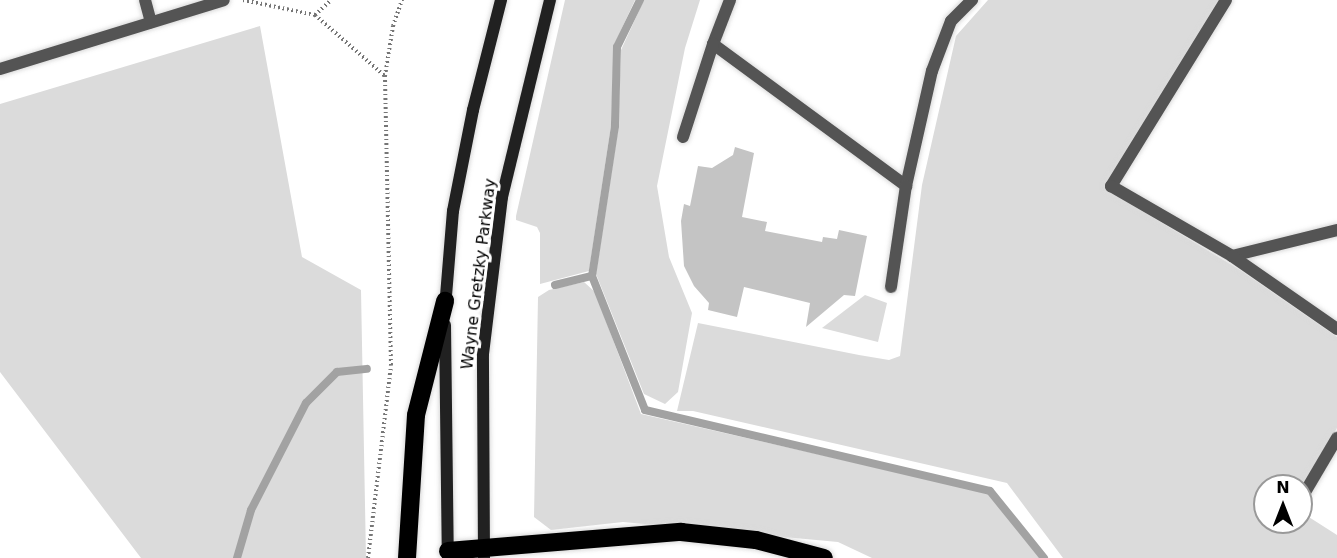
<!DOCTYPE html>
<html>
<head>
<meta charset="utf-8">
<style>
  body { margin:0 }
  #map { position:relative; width:1337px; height:558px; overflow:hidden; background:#fff; font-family:"DejaVu Sans",sans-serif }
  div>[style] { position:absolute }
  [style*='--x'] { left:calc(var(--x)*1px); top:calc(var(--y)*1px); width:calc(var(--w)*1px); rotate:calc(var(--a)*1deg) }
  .green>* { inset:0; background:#dbdbdb }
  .stream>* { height:8px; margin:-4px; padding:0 4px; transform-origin:4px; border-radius:4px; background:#a2a2a2 }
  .building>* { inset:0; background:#c4c4c4 }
  .path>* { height:4px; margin-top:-2px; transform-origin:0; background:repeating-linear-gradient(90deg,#767676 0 1.5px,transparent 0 4.5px) }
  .roads { filter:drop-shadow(0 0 2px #dbdbdb) drop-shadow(0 0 2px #dbdbdb) }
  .service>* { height:12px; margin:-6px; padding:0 6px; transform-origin:6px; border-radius:6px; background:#545454 }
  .tertiary>* { height:12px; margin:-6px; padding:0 6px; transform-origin:6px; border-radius:6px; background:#545454 }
  .secondary>* { height:12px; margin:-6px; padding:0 6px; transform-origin:6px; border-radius:6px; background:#212121 }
  .motorway>* { height:18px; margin:-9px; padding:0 9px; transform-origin:9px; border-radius:9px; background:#000 }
  span { translate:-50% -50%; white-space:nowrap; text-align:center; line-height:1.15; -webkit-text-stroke:6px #fff; paint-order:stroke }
  .street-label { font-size:16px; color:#000 }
  .north { position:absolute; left:1253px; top:474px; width:60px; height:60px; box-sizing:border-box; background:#fff; border:2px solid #999; border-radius:50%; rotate:0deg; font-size:16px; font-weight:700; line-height:24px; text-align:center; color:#000 }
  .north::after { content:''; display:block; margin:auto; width:21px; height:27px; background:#000; clip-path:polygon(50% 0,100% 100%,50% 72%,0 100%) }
</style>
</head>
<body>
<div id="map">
  <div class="green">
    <i style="clip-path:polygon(565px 0,635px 0,614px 45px,611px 126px,589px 271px,540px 284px,540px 233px,537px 227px,516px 220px,516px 216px)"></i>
    <i style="clip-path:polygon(644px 0,700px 0,685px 48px,657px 186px,669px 257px,692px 313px,678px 392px,665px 404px,644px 394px,596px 274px,618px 130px,621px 50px)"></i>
    <i style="clip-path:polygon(988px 0,1221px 0,1109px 191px,1240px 270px,1337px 337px,1337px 428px,1301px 489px,1265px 486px,1265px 522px,1301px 522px,1301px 512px,1337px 535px,1337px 558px,1063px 558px,1007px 483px,693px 411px,677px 411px,698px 323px,859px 355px,889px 360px,900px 356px,922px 185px,956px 36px)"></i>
    <i style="clip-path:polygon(260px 26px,302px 257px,361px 290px,366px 558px,141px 558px,0 372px,0 104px)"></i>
    <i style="clip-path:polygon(584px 282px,595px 292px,641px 414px,988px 493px,1040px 558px,872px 558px,838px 542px,623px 522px,551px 530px,534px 517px,538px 297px,549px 290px)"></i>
    <i style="clip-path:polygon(865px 295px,887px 303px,878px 342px,822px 328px)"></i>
  </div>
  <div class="stream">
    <i style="--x:640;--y:0;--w:52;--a:116.1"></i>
    <i style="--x:617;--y:47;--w:79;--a:91.5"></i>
    <i style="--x:615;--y:126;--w:152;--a:98.7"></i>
    <i style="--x:592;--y:276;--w:144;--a:68.4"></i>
    <i style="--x:645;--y:410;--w:354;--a:13.2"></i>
    <i style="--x:990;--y:491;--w:86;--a:51.1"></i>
    <i style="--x:555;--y:285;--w:38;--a:-14"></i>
    <i style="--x:237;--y:558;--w:50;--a:-73.7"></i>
    <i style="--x:251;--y:510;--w:120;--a:-62.8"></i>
    <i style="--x:306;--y:403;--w:44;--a:-45"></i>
    <i style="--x:337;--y:372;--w:30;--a:-6"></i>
  </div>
  <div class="building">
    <i style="clip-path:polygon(735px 147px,754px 153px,742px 217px,767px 222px,765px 231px,822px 242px,823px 237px,837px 239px,839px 230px,867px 236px,855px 296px,844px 295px,806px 327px,810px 303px,744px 287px,737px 317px,708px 310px,709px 303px,694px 286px,684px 266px,681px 221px,684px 204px,690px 206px,698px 166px,712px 168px,733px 155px)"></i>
  </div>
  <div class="path">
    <i style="--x:243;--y:0;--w:74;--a:11.8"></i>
    <i style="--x:315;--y:15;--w:93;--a:41.1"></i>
    <i style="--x:315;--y:15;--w:22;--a:-43"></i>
    <i style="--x:368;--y:558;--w:194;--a:-83.2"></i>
    <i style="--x:391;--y:365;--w:289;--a:-91.2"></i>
    <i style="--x:385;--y:76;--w:51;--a:-80.9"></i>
    <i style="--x:393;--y:26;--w:28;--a:-71"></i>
  </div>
  <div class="roads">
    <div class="service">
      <i style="--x:145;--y:0;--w:23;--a:75"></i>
      <i style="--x:730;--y:0;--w:47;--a:111.1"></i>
      <i style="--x:713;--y:44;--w:240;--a:36.3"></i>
      <i style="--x:906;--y:186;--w:118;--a:-77.3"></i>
      <i style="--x:932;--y:71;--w:53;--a:-69.2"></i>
      <i style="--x:951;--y:21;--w:30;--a:-45"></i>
      <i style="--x:1226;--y:0;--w:219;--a:121.7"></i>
      <i style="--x:1111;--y:186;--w:140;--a:30"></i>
      <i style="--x:1232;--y:256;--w:108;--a:-13.9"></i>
      <i style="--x:683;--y:137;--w:98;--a:-72.1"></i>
      <i style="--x:1232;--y:256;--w:128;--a:34.8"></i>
      <i style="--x:891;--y:287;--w:102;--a:-81.6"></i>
      <i style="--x:1301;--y:499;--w:71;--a:-59.5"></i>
    </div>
    <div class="tertiary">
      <i style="--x:0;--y:69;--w:234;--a:-17.1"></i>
    </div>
    <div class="secondary">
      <i style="--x:445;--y:308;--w:97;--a:-85.3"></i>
      <i style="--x:453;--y:211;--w:103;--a:-78.8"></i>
      <i style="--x:473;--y:110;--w:114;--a:-75.7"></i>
      <i style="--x:445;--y:325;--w:232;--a:89.3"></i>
      <i style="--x:484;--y:558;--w:204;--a:-90.3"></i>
      <i style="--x:483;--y:354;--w:158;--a:-83.1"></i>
      <i style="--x:502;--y:197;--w:203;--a:-76.3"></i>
    </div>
    <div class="motorway">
      <i style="--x:448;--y:551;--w:234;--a:-4.7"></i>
      <i style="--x:681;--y:532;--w:75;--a:6.1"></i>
      <i style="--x:756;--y:540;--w:70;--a:14.8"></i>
      <i style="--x:407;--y:558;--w:143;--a:-86.4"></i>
      <i style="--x:416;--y:415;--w:118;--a:-75.7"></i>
    </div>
  </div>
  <div class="street-label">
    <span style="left:479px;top:274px;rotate:-83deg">Wayne Gretzky Parkway</span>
  </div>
  <div class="north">N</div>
</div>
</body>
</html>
